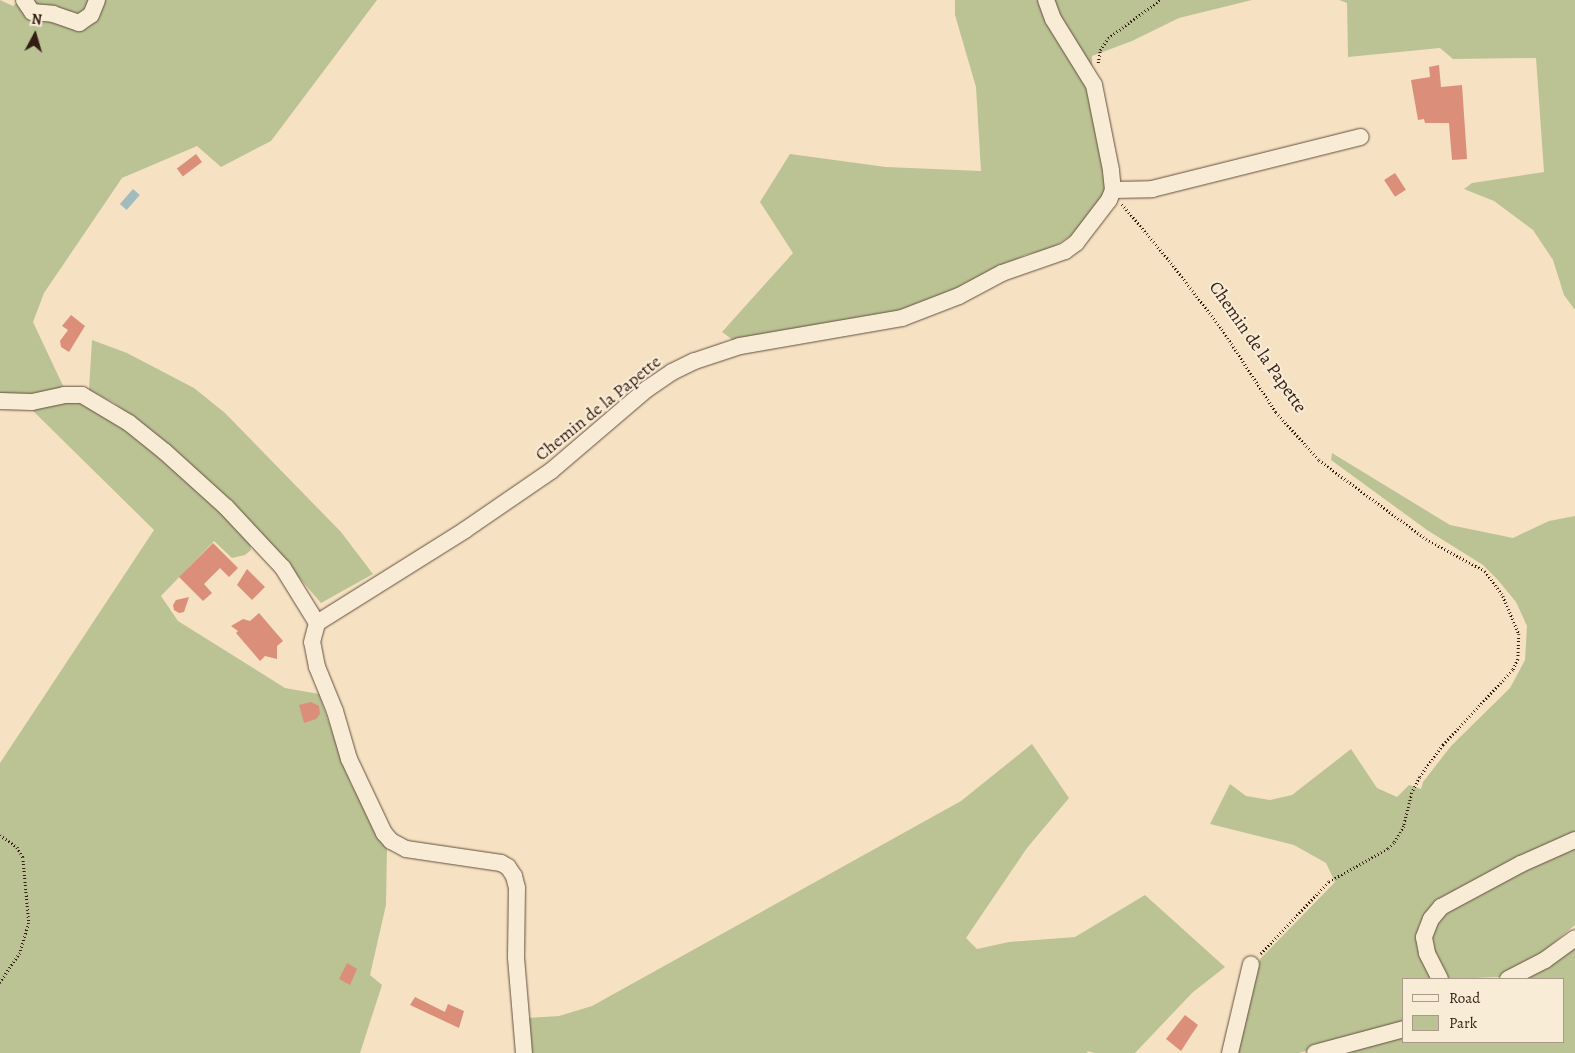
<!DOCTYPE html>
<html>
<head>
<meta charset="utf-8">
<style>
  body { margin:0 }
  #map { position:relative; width:1575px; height:1053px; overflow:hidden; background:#f6e2c2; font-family:Alegreya,serif }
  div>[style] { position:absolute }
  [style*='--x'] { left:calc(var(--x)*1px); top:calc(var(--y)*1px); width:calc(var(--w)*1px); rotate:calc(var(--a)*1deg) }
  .green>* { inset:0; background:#bbc394 }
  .water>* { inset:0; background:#a0bcbc; transform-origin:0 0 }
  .building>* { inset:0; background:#db8e79; transform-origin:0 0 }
  .path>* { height:2.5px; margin-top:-1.25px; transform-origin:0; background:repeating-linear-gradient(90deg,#331d13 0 1px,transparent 0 3.5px) }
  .roads { filter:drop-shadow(0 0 1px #644e3f) drop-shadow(0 0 1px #644e3f) }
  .minor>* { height:16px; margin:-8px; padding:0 8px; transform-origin:8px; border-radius:8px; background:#f9ecd7 }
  span { translate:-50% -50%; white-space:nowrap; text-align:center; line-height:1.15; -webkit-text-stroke:4px #f9ecd7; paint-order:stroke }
  .street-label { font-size:18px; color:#331d13 }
  .legend { position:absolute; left:1402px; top:978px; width:162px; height:65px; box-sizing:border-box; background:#f9ecd7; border:1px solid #aa9989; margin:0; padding:6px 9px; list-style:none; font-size:15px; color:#331d13 }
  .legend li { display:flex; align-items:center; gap:10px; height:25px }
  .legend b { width:25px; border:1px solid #aa9989 }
  .north { position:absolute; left:10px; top:10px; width:50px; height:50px; -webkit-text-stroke:4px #f9ecd7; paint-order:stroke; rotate:6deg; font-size:14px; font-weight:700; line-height:20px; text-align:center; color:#331d13 }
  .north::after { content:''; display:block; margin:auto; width:18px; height:22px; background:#331d13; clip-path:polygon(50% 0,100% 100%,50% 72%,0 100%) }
</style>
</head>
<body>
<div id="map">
  <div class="green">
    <i style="clip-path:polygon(0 0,13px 6px,20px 0,377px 0,271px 141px,221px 167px,197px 146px,122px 178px,44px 293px,33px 322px,65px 390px,37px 398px,0 397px)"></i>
    <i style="clip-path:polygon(955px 0,1252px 0,1179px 18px,1132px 41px,1092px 56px,1093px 105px,1107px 187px,1102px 198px,1077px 232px,1050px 249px,1025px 255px,926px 306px,733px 340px,722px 332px,793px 253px,760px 202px,790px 154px,886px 167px,981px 171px,976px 87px,955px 15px)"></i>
    <i style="clip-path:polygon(1339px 0,1575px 0,1575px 310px,1564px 295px,1553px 260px,1533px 230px,1494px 201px,1464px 189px,1472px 183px,1544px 172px,1536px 58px,1453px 59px,1440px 48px,1348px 57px,1347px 3px)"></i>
    <i style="clip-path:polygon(92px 340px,127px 353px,194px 388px,225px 413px,341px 532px,373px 574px,321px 603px,282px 558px,157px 436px,114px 403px,89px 390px)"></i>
    <i style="clip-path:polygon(67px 400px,80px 402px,148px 444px,249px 537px,251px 550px,245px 555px,232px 558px,214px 541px,161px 596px,178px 621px,285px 688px,319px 694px,351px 784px,387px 847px,386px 905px,370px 975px,382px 985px,360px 1053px,0 1053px,0 763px,154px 530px,29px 407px)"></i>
    <i style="clip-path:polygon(1332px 453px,1450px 525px,1513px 538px,1549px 521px,1575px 516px,1575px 833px,1431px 907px,1419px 925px,1418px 938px,1432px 979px,1404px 979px,1404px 1020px,1393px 1025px,1299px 1053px,1237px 1053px,1253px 972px,1261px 958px,1335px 882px,1326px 863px,1294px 845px,1210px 824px,1230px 784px,1246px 796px,1270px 800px,1292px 795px,1351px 749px,1377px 788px,1397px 797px,1409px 785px,1421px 789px,1423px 782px,1451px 746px,1510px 688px,1525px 660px,1527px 626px,1516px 602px,1497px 579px,1483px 565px,1427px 530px,1331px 460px)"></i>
    <i style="clip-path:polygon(1032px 744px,1069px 798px,1027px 848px,966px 938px,977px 949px,1009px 942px,1075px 937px,1145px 895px,1225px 967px,1192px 993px,1135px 1053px,1095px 1053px,1087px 1051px,1088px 1053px,530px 1053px,527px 1018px,559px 1016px,592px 1006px,961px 801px)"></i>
    <i style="clip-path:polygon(1575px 846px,1575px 925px,1544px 951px,1499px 977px,1448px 979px,1429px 946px,1434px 922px,1464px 898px)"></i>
    <i style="clip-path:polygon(1575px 947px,1575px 1053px,1334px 1053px,1404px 1036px,1404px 1042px,1564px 1042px,1564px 979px,1517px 979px)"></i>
  </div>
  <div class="water">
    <i style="left:133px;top:189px;width:9px;height:20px;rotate:41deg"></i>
  </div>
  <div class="building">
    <i style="clip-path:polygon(1439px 65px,1441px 87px,1462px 85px,1467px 159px,1452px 160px,1449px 123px,1425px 123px,1424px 119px,1418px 120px,1411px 80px,1430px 77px,1429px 67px)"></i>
    <i style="left:196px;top:154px;width:10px;height:24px;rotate:53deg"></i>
    <i style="left:1395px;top:173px;width:20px;height:13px;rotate:57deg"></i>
    <i style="clip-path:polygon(71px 315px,85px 326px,69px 352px,61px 347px,60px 341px,68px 330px,62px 326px)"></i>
    <i style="clip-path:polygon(213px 543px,238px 568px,229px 577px,220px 568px,204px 584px,212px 593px,203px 601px,179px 577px)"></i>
    <i style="clip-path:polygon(247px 569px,265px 587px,252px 600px,237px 585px)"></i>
    <i style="clip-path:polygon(189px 597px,184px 612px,179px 613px,174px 610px,173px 605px,176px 600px)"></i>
    <i style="clip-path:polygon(259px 613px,283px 641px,277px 646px,277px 659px,265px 656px,260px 661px,236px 633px,238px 631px,231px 626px,243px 619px,250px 621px)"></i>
    <i style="clip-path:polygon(311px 702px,319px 706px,320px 714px,316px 719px,304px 723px,299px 705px)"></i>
    <i style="clip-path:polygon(347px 963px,357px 969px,350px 985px,339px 979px)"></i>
    <i style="clip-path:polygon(415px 997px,445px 1012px,448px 1004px,464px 1011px,459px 1028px,410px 1005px)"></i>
    <i style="clip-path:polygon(1185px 1015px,1198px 1025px,1181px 1051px,1166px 1039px)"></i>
  </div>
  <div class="path">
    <i style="--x:1098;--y:63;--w:13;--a:-81"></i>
    <i style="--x:1100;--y:50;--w:14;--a:-56"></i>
    <i style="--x:1108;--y:38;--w:64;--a:-36.2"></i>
    <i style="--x:1122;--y:204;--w:73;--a:50"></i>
    <i style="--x:1169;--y:260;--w:87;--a:52.5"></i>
    <i style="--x:1222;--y:329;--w:99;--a:57"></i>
    <i style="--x:1276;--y:412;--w:64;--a:48.1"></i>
    <i style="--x:1319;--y:460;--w:133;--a:36.4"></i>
    <i style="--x:1426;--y:539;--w:67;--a:28.5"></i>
    <i style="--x:1485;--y:571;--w:31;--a:54"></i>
    <i style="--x:1503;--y:596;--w:41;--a:67.2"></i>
    <i style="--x:1519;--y:634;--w:25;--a:92"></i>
    <i style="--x:1518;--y:659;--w:12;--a:114"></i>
    <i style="--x:1513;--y:670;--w:103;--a:133"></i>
    <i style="--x:1443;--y:745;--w:39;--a:126"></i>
    <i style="--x:1420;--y:777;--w:18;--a:117"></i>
    <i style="--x:1412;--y:793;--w:34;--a:104"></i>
    <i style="--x:1404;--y:826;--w:20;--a:120"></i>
    <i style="--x:1394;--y:843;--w:8;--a:135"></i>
    <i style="--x:1388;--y:849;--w:68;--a:150.8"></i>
    <i style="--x:1329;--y:882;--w:99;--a:133.4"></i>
    <i style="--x:0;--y:835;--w:21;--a:35"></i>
    <i style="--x:17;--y:847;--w:12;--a:59"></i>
    <i style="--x:23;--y:857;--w:66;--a:84.8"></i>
    <i style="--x:29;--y:923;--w:31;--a:107"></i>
    <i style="--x:20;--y:953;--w:36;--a:124"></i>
  </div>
  <div class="roads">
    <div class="minor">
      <i style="--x:24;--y:0;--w:14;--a:56"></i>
      <i style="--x:32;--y:12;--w:21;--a:5"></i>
      <i style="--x:53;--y:14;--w:28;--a:19"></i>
      <i style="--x:79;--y:23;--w:14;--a:-34"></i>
      <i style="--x:91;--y:15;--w:16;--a:-68"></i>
      <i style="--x:1113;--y:190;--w:39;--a:-1"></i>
      <i style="--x:1152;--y:189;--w:215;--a:-14"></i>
      <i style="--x:0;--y:401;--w:32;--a:2"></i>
      <i style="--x:32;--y:402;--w:33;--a:-12"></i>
      <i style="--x:64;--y:395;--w:18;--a:0"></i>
      <i style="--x:82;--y:395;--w:55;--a:30.8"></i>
      <i style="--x:129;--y:423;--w:45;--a:38.7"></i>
      <i style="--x:164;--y:451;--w:84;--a:42.1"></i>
      <i style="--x:226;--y:507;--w:83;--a:46.9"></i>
      <i style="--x:283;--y:568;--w:65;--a:58.3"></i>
      <i style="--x:1440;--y:979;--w:29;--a:-117"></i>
      <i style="--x:1427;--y:953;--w:16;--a:-101"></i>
      <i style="--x:1424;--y:937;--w:19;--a:-69"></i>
      <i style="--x:1431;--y:919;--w:16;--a:-50"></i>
      <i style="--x:1441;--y:907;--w:91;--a:-28.3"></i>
      <i style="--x:1521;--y:864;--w:59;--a:-24"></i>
      <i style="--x:1508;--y:979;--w:42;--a:-27.2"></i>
      <i style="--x:1545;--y:960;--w:37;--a:-36"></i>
      <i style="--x:524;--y:1053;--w:96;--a:-94.8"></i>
      <i style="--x:516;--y:957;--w:69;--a:-89.2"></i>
      <i style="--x:517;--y:888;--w:12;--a:-104"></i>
      <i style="--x:514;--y:876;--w:11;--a:-124"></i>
      <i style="--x:508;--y:867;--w:8;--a:-150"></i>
      <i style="--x:501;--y:863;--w:96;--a:-171.6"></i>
      <i style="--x:406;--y:849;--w:17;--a:-152"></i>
      <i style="--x:391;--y:841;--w:11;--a:-131"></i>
      <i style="--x:384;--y:833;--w:82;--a:-115.3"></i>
      <i style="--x:349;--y:759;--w:50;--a:-106.3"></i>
      <i style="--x:335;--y:711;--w:48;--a:-112.2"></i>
      <i style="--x:317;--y:667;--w:25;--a:-101"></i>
      <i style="--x:312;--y:642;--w:20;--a:-75"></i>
      <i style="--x:317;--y:623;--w:175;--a:-32.1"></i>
      <i style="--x:465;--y:530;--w:104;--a:-34.5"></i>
      <i style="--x:551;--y:471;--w:126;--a:-40.5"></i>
      <i style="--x:647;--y:389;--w:30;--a:-34"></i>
      <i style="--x:672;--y:372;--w:25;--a:-26"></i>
      <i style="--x:695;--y:361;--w:47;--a:-18.4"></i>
      <i style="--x:740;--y:346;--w:164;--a:-9.8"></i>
      <i style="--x:902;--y:318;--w:61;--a:-21.1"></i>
      <i style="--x:959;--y:296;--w:49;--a:-28.1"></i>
      <i style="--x:1002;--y:273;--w:67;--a:-19.2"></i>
      <i style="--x:1065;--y:251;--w:14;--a:-36"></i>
      <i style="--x:1076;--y:243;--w:54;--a:-52.5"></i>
      <i style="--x:1109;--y:200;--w:11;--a:-68"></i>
      <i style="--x:1113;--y:190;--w:20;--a:-96"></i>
      <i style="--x:1111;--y:170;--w:87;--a:-101.3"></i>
      <i style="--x:1094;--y:85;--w:78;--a:-121.8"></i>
      <i style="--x:1053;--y:19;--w:20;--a:-110"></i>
      <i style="--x:1230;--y:1053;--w:91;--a:-76.7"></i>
      <i style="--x:1315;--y:1053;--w:92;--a:-15.1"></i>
    </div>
  </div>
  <div class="street-label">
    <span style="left:1258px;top:347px;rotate:55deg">Chemin de la Papette</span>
    <span style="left:598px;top:408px;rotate:-39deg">Chemin de la Papette</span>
  </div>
  <ul class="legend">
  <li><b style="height:6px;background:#f9ecd7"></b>Road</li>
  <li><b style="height:14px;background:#bbc394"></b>Park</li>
  </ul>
  <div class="north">N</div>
</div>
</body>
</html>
